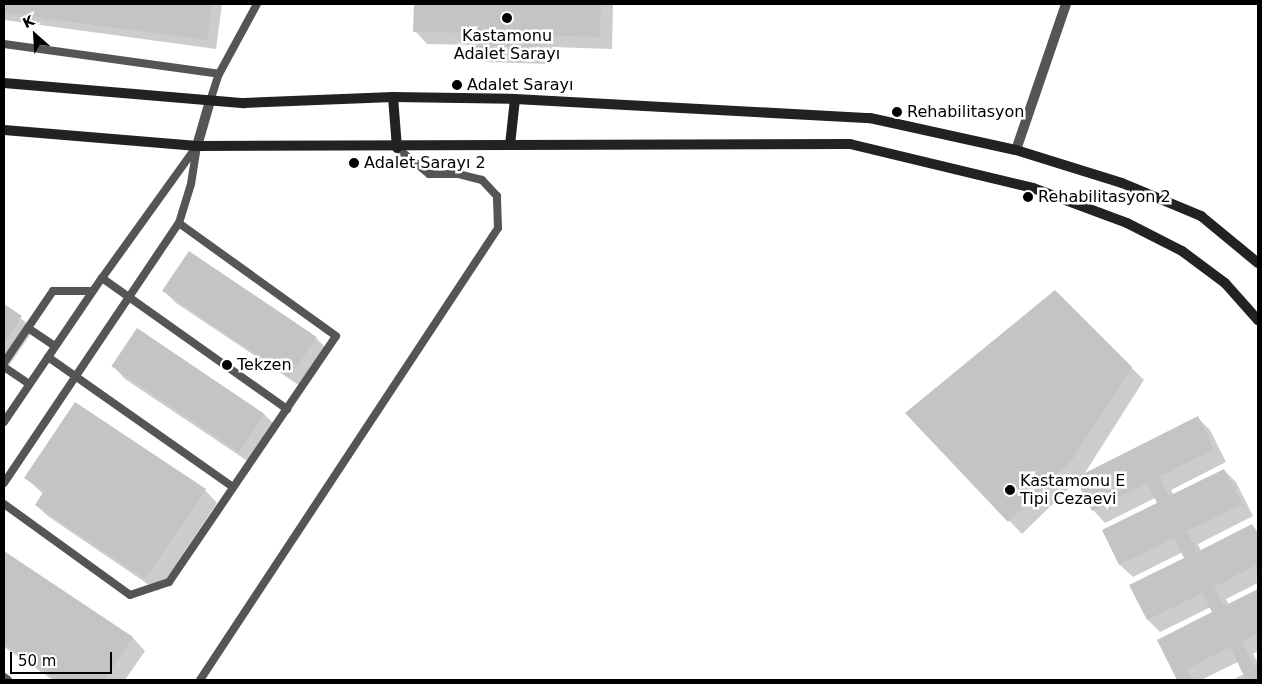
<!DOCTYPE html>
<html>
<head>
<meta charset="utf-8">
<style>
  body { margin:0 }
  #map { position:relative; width:1262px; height:684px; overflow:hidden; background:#fff; font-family:"DejaVu Sans",sans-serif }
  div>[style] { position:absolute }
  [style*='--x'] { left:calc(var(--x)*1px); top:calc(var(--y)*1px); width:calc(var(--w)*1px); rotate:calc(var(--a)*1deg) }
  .shadow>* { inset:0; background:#0003 }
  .building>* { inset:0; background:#c4c4c4; transform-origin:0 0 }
  .service>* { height:8px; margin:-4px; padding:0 4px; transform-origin:4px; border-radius:4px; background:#555 }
  .minor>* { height:10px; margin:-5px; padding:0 5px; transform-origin:5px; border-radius:5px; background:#555 }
  .secondary>* { height:10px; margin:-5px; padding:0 5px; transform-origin:5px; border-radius:5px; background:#222 }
  .dots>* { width:14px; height:14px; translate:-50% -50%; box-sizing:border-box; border:2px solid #fff; border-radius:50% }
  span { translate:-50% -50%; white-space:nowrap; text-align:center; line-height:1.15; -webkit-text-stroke:5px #fff; paint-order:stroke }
  .poi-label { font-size:16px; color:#000 }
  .left { translate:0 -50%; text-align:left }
  .frame { position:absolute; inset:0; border:5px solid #000; pointer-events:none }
  .north { position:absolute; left:10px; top:10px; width:50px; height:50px; -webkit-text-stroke:4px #fff; paint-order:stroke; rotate:334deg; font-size:14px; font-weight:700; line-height:20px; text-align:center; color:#000 }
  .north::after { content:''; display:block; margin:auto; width:18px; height:22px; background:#000; clip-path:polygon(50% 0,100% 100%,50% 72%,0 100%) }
  .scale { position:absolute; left:10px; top:652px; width:102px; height:22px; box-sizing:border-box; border:2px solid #000; border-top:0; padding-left:6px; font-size:15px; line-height:18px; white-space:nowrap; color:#000; -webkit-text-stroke:4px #fff; paint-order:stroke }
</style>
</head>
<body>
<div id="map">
  <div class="shadow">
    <i style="clip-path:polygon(4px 4px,222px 4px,216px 49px,4px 20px)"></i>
    <i style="clip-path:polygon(416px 4px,613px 4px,612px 49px,552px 47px,552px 64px,485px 62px,473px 50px,473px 45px,427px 44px,415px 31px)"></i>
    <i style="clip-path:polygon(189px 253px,316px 338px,329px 351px,303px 388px,176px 303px,164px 291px)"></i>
    <i style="clip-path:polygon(1055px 292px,1144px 380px,1083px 476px,1198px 418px,1210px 430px,1226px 462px,1171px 490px,1174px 496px,1224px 470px,1236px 482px,1253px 516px,1198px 544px,1201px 551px,1252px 525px,1258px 532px,1258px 583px,1226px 599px,1229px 605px,1258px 591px,1258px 651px,1253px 654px,1258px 663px,1258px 680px,1232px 680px,1244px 674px,1238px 662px,1201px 680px,1179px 680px,1159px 641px,1214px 613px,1211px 607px,1160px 632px,1148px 620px,1131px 586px,1186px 558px,1183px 552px,1133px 577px,1120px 565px,1103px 531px,1158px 503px,1155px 498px,1105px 523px,1093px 510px,1077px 480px,1022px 534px,907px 413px)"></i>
    <i style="clip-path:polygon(4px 305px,34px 329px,4px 373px)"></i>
    <i style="clip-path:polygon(137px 330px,265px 415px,277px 427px,252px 464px,125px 379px,113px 366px)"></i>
    <i style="clip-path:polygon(26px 478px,205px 490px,217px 503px,158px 591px,49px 517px,36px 505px,43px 494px)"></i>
    <i style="clip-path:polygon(4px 552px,133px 638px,145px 651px,125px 680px,53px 680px,4px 647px)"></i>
  </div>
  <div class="building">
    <i style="clip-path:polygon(4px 4px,212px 4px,207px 40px,4px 13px)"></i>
    <i style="clip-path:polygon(414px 4px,601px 4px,600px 37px,540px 35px,540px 52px,471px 50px,472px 33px,413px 32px)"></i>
    <i style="left:189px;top:251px;width:154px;height:48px;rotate:34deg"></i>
    <i style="clip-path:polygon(1055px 290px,1132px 367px,1072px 460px,1008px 522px,905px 413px)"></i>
    <i style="clip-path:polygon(4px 304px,22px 316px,4px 343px)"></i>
    <i style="left:137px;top:328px;width:154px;height:46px;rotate:34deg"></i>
    <i style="clip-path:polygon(75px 402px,206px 489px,145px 579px,35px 505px,44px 491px,24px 478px)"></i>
    <i style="clip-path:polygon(1198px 416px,1214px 449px,1159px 477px,1169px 496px,1224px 469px,1242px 504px,1187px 531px,1197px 552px,1252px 524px,1258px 536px,1258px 564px,1214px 587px,1224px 606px,1258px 589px,1258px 633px,1242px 641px,1255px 667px,1258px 665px,1258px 680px,1246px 680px,1230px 647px,1187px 669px,1193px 680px,1177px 680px,1157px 640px,1212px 612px,1202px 593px,1147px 620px,1129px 585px,1184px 558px,1174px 538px,1119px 565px,1102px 530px,1157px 503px,1147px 483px,1092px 511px,1075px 478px)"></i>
    <i style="clip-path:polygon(4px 551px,133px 637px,104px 680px,58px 680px,4px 644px)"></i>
  </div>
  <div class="service">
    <i style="--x:4;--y:44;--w:217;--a:7.9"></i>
    <i style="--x:210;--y:101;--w:28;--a:-72"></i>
    <i style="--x:219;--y:74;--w:80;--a:-61.5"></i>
    <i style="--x:102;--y:278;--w:227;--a:35.3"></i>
    <i style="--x:28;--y:328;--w:32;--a:34"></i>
    <i style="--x:48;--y:357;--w:226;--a:35.1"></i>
    <i style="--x:4;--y:363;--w:87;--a:-55.8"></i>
    <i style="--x:53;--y:291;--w:39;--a:0"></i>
    <i style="--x:4;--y:367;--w:30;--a:34"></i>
    <i style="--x:4;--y:422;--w:174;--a:-55.8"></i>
    <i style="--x:102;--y:278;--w:161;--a:-54.3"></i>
    <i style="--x:4;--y:483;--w:313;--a:-56.1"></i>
    <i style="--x:179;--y:223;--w:41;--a:-72.9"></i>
    <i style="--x:191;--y:184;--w:38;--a:-81"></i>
    <i style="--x:4;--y:504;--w:155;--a:35.8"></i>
    <i style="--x:130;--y:595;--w:41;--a:-18.4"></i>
    <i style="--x:169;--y:582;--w:297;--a:-55.8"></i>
    <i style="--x:336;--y:336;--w:193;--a:-144.3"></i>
    <i style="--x:4;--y:677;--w:5;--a:37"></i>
    <i style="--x:200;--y:680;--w:541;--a:-56.6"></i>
    <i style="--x:498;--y:228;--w:32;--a:-92"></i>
    <i style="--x:497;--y:196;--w:22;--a:-133"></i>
    <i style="--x:482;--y:180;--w:25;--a:-166"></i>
    <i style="--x:458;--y:174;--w:29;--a:180"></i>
    <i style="--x:429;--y:174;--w:41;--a:-140.9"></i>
  </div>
  <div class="minor">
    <i style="--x:197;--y:146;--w:47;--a:-73.9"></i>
    <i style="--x:1016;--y:150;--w:154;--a:-71.1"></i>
  </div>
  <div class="secondary">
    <i style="--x:4;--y:83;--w:241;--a:4.8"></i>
    <i style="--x:244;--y:103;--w:149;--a:-2.3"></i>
    <i style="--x:393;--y:97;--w:122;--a:0.9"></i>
    <i style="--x:515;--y:99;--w:356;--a:3.1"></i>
    <i style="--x:870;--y:118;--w:149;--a:12.4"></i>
    <i style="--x:1016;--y:150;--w:111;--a:17.3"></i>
    <i style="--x:1122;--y:183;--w:86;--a:22.7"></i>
    <i style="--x:1201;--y:216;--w:74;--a:39.5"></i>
    <i style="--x:393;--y:97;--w:51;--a:85.5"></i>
    <i style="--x:4;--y:130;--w:194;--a:4.7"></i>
    <i style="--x:197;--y:146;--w:653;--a:-0.18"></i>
    <i style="--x:850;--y:144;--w:188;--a:13.5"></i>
    <i style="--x:1033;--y:188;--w:100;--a:20.4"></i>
    <i style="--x:1127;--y:223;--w:62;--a:27"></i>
    <i style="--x:1182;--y:251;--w:54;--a:36.7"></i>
    <i style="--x:1225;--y:283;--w:50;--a:48.3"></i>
    <i style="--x:510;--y:145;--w:46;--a:-83.8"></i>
  </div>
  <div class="dots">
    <i style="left:507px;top:18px;background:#000"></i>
    <i style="left:457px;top:85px;background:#000"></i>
    <i style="left:897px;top:112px;background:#000"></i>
    <i style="left:354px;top:163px;background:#000"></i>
    <i style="left:1028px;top:197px;background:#000"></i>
    <i style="left:227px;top:365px;background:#000"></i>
    <i style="left:1010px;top:490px;background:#000"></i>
  </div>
  <div class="poi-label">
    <span style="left:507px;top:45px">Kastamonu<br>Adalet Sarayı</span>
    <span class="left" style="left:467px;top:85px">Adalet Sarayı</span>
    <span class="left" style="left:907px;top:112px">Rehabilitasyon</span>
    <span class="left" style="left:364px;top:163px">Adalet Sarayı 2</span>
    <span class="left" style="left:1038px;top:197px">Rehabilitasyon 2</span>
    <span class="left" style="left:237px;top:365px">Tekzen</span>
    <span class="left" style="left:1020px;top:490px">Kastamonu E<br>Tipi Cezaevi</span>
  </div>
  <div class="frame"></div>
  <div class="north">K</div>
  <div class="scale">50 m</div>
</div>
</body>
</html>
